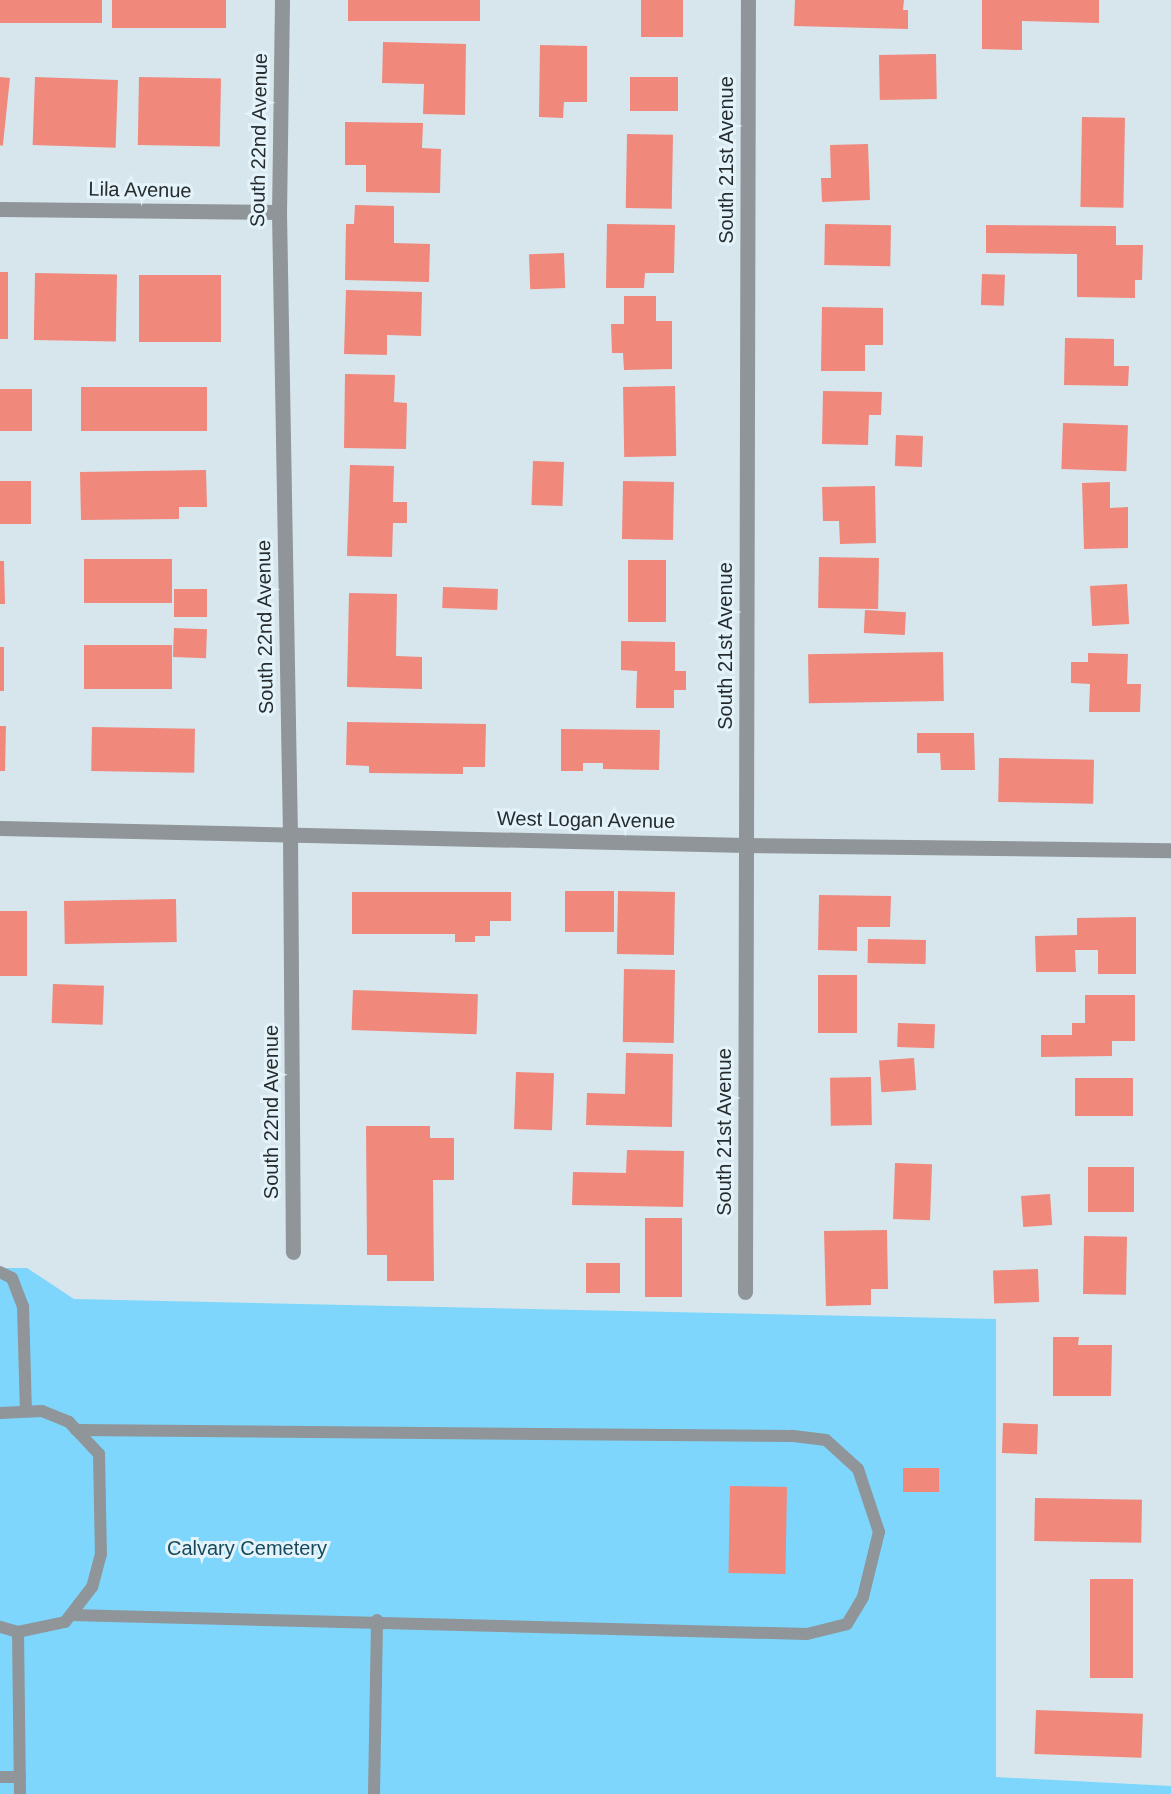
<!DOCTYPE html>
<html>
<head>
<meta charset="utf-8">
<style>
  body { margin:0 }
  #map { position:relative; width:1171px; height:1794px; overflow:hidden; background:#d7e6ed; font-family:Arial,sans-serif }
  div>[style] { position:absolute }
  [style*='--x'] { left:calc(var(--x)*1px); top:calc(var(--y)*1px); width:calc(var(--w)*1px); rotate:calc(var(--a)*1deg) }
  .green>* { inset:0; background:#7ed6fc }
  .building>* { inset:0; background:#f0887c; transform-origin:0 0 }
  .lane>* { height:12px; margin:-6px; padding:0 6px; transform-origin:6px; border-radius:6px; background:#8f9598 }
  .street>* { height:15px; margin:-7.5px; padding:0 7.5px; transform-origin:7.5px; border-radius:7.5px; background:#8f9598 }
  span { translate:-50% -50%; white-space:nowrap; text-align:center; line-height:1.15; -webkit-text-stroke:6px #e4f3fa; paint-order:stroke }
  .street-label { font-size:20px; color:#262c2e }
  .park-label { font-size:20px; color:#154a5e }
</style>
</head>
<body>
<div id="map">
  <div class="green">
    <i style="clip-path:polygon(0 1268px,27px 1268px,74px 1299px,996px 1319px,996px 1777px,1171px 1786px,1171px 1794px,0 1794px)"></i>
  </div>
  <div class="building">
    <i style="left:0;top:0;width:102px;height:23px"></i>
    <i style="left:112px;top:0;width:114px;height:28px"></i>
    <i style="left:348px;top:0;width:132px;height:21px"></i>
    <i style="left:641px;top:0;width:42px;height:37px"></i>
    <i style="clip-path:polygon(795px 0,904px 0,903px 10px,908px 10px,908px 29px,794px 26px)"></i>
    <i style="clip-path:polygon(982px 0,1099px 0,1099px 23px,1022px 21px,1022px 50px,982px 49px)"></i>
    <i style="clip-path:polygon(383px 42px,466px 44px,465px 115px,423px 114px,424px 84px,382px 83px)"></i>
    <i style="clip-path:polygon(540px 45px,587px 46px,587px 102px,564px 102px,563px 118px,539px 117px)"></i>
    <i style="left:936px;top:54px;width:45px;height:57px;rotate:89deg"></i>
    <i style="left:0;top:77px;width:10px;height:68px;rotate:6deg"></i>
    <i style="left:35px;top:77px;width:83px;height:68px;rotate:2deg"></i>
    <i style="left:139px;top:77px;width:82px;height:68px;rotate:1deg"></i>
    <i style="left:678px;top:77px;width:34px;height:48px;rotate:90deg"></i>
    <i style="left:1082px;top:117px;width:43px;height:90px;rotate:1deg"></i>
    <i style="clip-path:polygon(345px 122px,423px 123px,422px 148px,441px 149px,440px 193px,366px 192px,366px 165px,345px 165px)"></i>
    <i style="left:627px;top:134px;width:46px;height:74px;rotate:1deg"></i>
    <i style="clip-path:polygon(868px 144px,870px 200px,822px 202px,821px 178px,831px 178px,830px 145px)"></i>
    <i style="clip-path:polygon(355px 205px,394px 206px,394px 243px,430px 244px,429px 282px,345px 280px,346px 224px,354px 224px)"></i>
    <i style="clip-path:polygon(607px 224px,675px 225px,674px 273px,645px 273px,644px 288px,606px 288px)"></i>
    <i style="left:825px;top:224px;width:66px;height:41px;rotate:1deg"></i>
    <i style="clip-path:polygon(986px 225px,1116px 226px,1116px 245px,1143px 245px,1142px 280px,1135px 280px,1135px 298px,1077px 297px,1077px 254px,986px 253px)"></i>
    <i style="left:564px;top:253px;width:35px;height:35px;rotate:88deg"></i>
    <i style="left:0;top:272px;width:8px;height:67px"></i>
    <i style="left:35px;top:273px;width:82px;height:67px;rotate:1deg"></i>
    <i style="left:982px;top:274px;width:23px;height:31px;rotate:2deg"></i>
    <i style="left:139px;top:275px;width:82px;height:67px"></i>
    <i style="clip-path:polygon(346px 290px,422px 292px,421px 336px,387px 335px,387px 355px,344px 354px)"></i>
    <i style="clip-path:polygon(624px 296px,656px 296px,656px 321px,672px 321px,672px 369px,624px 370px,623px 353px,612px 353px,611px 324px,624px 324px)"></i>
    <i style="clip-path:polygon(822px 307px,883px 308px,883px 345px,865px 345px,865px 371px,821px 371px)"></i>
    <i style="clip-path:polygon(1065px 338px,1114px 339px,1114px 366px,1129px 366px,1128px 386px,1064px 385px)"></i>
    <i style="clip-path:polygon(345px 374px,395px 375px,394px 402px,407px 403px,406px 449px,344px 448px)"></i>
    <i style="left:675px;top:386px;width:70px;height:52px;rotate:89deg"></i>
    <i style="left:207px;top:387px;width:44px;height:126px;rotate:90deg"></i>
    <i style="left:0;top:389px;width:32px;height:42px"></i>
    <i style="clip-path:polygon(823px 391px,882px 392px,881px 415px,869px 415px,868px 445px,822px 444px)"></i>
    <i style="left:1063px;top:423px;width:65px;height:46px;rotate:2deg"></i>
    <i style="left:896px;top:435px;width:27px;height:31px;rotate:2deg"></i>
    <i style="left:533px;top:461px;width:31px;height:44px;rotate:2deg"></i>
    <i style="clip-path:polygon(350px 465px,394px 466px,393px 502px,407px 502px,407px 523px,393px 523px,392px 557px,347px 556px)"></i>
    <i style="clip-path:polygon(206px 470px,207px 507px,179px 507px,179px 519px,81px 520px,80px 472px)"></i>
    <i style="left:0;top:481px;width:31px;height:43px"></i>
    <i style="left:623px;top:481px;width:51px;height:58px;rotate:1deg"></i>
    <i style="clip-path:polygon(1110px 482px,1110px 508px,1128px 507px,1128px 548px,1084px 549px,1082px 483px)"></i>
    <i style="clip-path:polygon(875px 486px,876px 543px,840px 544px,839px 521px,823px 521px,822px 487px)"></i>
    <i style="left:819px;top:557px;width:60px;height:51px;rotate:1deg"></i>
    <i style="left:172px;top:559px;width:44px;height:88px;rotate:90deg"></i>
    <i style="left:628px;top:560px;width:38px;height:62px"></i>
    <i style="clip-path:polygon(0 561px,4px 561px,5px 604px,0 604px)"></i>
    <i style="left:1127px;top:584px;width:40px;height:37px;rotate:87deg"></i>
    <i style="left:443px;top:587px;width:55px;height:21px;rotate:2deg"></i>
    <i style="left:174px;top:589px;width:33px;height:28px"></i>
    <i style="clip-path:polygon(349px 593px,397px 594px,396px 656px,422px 657px,422px 689px,347px 687px)"></i>
    <i style="left:865px;top:610px;width:41px;height:23px;rotate:3deg"></i>
    <i style="left:174px;top:628px;width:33px;height:29px;rotate:2deg"></i>
    <i style="clip-path:polygon(621px 641px,675px 642px,675px 671px,686px 671px,686px 690px,674px 690px,674px 708px,636px 708px,637px 671px,621px 670px)"></i>
    <i style="left:84px;top:645px;width:88px;height:44px"></i>
    <i style="left:0;top:647px;width:4px;height:44px"></i>
    <i style="left:943px;top:652px;width:49px;height:135px;rotate:89deg"></i>
    <i style="clip-path:polygon(1088px 653px,1128px 654px,1127px 684px,1141px 684px,1140px 712px,1089px 712px,1090px 684px,1071px 683px,1071px 662px,1088px 662px)"></i>
    <i style="clip-path:polygon(347px 722px,486px 724px,485px 767px,463px 767px,463px 774px,369px 773px,369px 766px,346px 765px)"></i>
    <i style="clip-path:polygon(0 726px,6px 726px,5px 771px,0 771px)"></i>
    <i style="left:92px;top:727px;width:103px;height:44px;rotate:1deg"></i>
    <i style="clip-path:polygon(561px 729px,660px 730px,659px 770px,603px 769px,603px 763px,583px 763px,583px 771px,561px 771px)"></i>
    <i style="clip-path:polygon(917px 733px,974px 733px,975px 770px,941px 770px,940px 753px,917px 753px)"></i>
    <i style="left:999px;top:758px;width:95px;height:44px;rotate:1deg"></i>
    <i style="left:565px;top:891px;width:49px;height:41px"></i>
    <i style="left:618px;top:891px;width:57px;height:63px;rotate:1deg"></i>
    <i style="clip-path:polygon(352px 892px,511px 892px,511px 921px,490px 921px,490px 936px,475px 936px,475px 942px,455px 942px,455px 934px,352px 934px)"></i>
    <i style="clip-path:polygon(819px 895px,891px 896px,890px 927px,857px 927px,857px 951px,818px 950px)"></i>
    <i style="left:176px;top:899px;width:43px;height:112px;rotate:89deg"></i>
    <i style="left:0;top:911px;width:27px;height:65px"></i>
    <i style="clip-path:polygon(1136px 917px,1136px 974px,1098px 974px,1098px 950px,1075px 950px,1076px 972px,1036px 972px,1035px 936px,1077px 935px,1077px 918px)"></i>
    <i style="left:868px;top:939px;width:58px;height:24px;rotate:1deg"></i>
    <i style="left:624px;top:969px;width:51px;height:73px;rotate:1deg"></i>
    <i style="left:818px;top:975px;width:39px;height:58px"></i>
    <i style="left:53px;top:984px;width:51px;height:39px;rotate:2deg"></i>
    <i style="left:353px;top:990px;width:125px;height:40px;rotate:2deg"></i>
    <i style="clip-path:polygon(1085px 995px,1135px 995px,1135px 1041px,1112px 1041px,1112px 1056px,1041px 1057px,1041px 1035px,1072px 1035px,1072px 1023px,1085px 1023px)"></i>
    <i style="left:898px;top:1023px;width:37px;height:24px;rotate:2deg"></i>
    <i style="clip-path:polygon(626px 1053px,673px 1054px,672px 1127px,586px 1125px,587px 1093px,625px 1094px)"></i>
    <i style="left:914px;top:1058px;width:32px;height:35px;rotate:86deg"></i>
    <i style="left:516px;top:1072px;width:38px;height:57px;rotate:2deg"></i>
    <i style="left:871px;top:1077px;width:48px;height:41px;rotate:89deg"></i>
    <i style="left:1133px;top:1078px;width:38px;height:58px;rotate:90deg"></i>
    <i style="clip-path:polygon(366px 1126px,430px 1126px,430px 1138px,454px 1138px,454px 1180px,433px 1180px,434px 1281px,387px 1281px,387px 1255px,367px 1255px)"></i>
    <i style="clip-path:polygon(627px 1150px,684px 1151px,683px 1207px,572px 1205px,573px 1172px,626px 1173px)"></i>
    <i style="left:895px;top:1163px;width:37px;height:56px;rotate:2deg"></i>
    <i style="left:1088px;top:1167px;width:46px;height:45px"></i>
    <i style="left:1050px;top:1194px;width:31px;height:29px;rotate:86deg"></i>
    <i style="left:645px;top:1218px;width:37px;height:79px"></i>
    <i style="clip-path:polygon(887px 1230px,888px 1289px,871px 1289px,871px 1305px,826px 1306px,824px 1231px)"></i>
    <i style="left:1084px;top:1236px;width:43px;height:58px;rotate:1deg"></i>
    <i style="left:586px;top:1263px;width:34px;height:30px"></i>
    <i style="left:1038px;top:1269px;width:33px;height:45px;rotate:88deg"></i>
    <i style="clip-path:polygon(1053px 1337px,1079px 1337px,1078px 1345px,1112px 1345px,1111px 1396px,1053px 1396px)"></i>
    <i style="left:1003px;top:1423px;width:35px;height:30px;rotate:2deg"></i>
    <i style="left:939px;top:1468px;width:24px;height:36px;rotate:90deg"></i>
    <i style="left:730px;top:1486px;width:57px;height:87px;rotate:1deg"></i>
    <i style="left:1035px;top:1498px;width:107px;height:43px;rotate:1deg"></i>
    <i style="left:1090px;top:1579px;width:43px;height:99px"></i>
    <i style="left:1036px;top:1710px;width:107px;height:44px;rotate:2deg"></i>
  </div>
  <div class="lane">
    <i style="--x:0;--y:1272;--w:13;--a:27"></i>
    <i style="--x:12;--y:1278;--w:30;--a:69"></i>
    <i style="--x:23;--y:1306;--w:105;--a:88.4"></i>
    <i style="--x:0;--y:1413;--w:42;--a:-2.7"></i>
    <i style="--x:42;--y:1411;--w:29;--a:22"></i>
    <i style="--x:69;--y:1422;--w:44;--a:46.8"></i>
    <i style="--x:99;--y:1454;--w:100;--a:88.9"></i>
    <i style="--x:101;--y:1554;--w:34;--a:105"></i>
    <i style="--x:92;--y:1587;--w:44;--a:127.6"></i>
    <i style="--x:65;--y:1622;--w:48;--a:168"></i>
    <i style="--x:18;--y:1632;--w:19;--a:-164"></i>
    <i style="--x:71;--y:1615;--w:736;--a:1.48"></i>
    <i style="--x:807;--y:1634;--w:41;--a:-14"></i>
    <i style="--x:847;--y:1624;--w:31;--a:-59"></i>
    <i style="--x:863;--y:1597;--w:67;--a:-76.2"></i>
    <i style="--x:879;--y:1532;--w:66;--a:-108.4"></i>
    <i style="--x:858;--y:1469;--w:43;--a:-137.8"></i>
    <i style="--x:826;--y:1440;--w:35;--a:-173"></i>
    <i style="--x:791;--y:1436;--w:715;--a:-179.52"></i>
    <i style="--x:18;--y:1632;--w:162;--a:89.3"></i>
    <i style="--x:0;--y:1777;--w:20;--a:0"></i>
    <i style="--x:374;--y:1794;--w:174;--a:-89"></i>
  </div>
  <div class="street">
    <i style="--x:282;--y:0;--w:212;--a:90.8"></i>
    <i style="--x:279;--y:212;--w:622;--a:88.99"></i>
    <i style="--x:290;--y:834;--w:418;--a:89.6"></i>
    <i style="--x:0;--y:209;--w:279;--a:0.6"></i>
    <i style="--x:0;--y:828;--w:746;--a:1.31"></i>
    <i style="--x:746;--y:845;--w:425;--a:0.7"></i>
    <i style="--x:745;--y:1292;--w:1292;--a:-89.87"></i>
  </div>
  <div class="street-label">
    <span style="left:259px;top:140px;rotate:-89deg">South 22nd Avenue</span>
    <span style="left:726px;top:160px;rotate:-90deg">South 21st Avenue</span>
    <span style="left:140px;top:190px;rotate:1deg">Lila Avenue</span>
    <span style="left:265px;top:627px;rotate:-91deg">South 22nd Avenue</span>
    <span style="left:725px;top:646px;rotate:-90deg">South 21st Avenue</span>
    <span style="left:586px;top:820px;rotate:1deg">West Logan Avenue</span>
    <span style="left:271px;top:1112px;rotate:-90deg">South 22nd Avenue</span>
    <span style="left:724px;top:1132px;rotate:-90deg">South 21st Avenue</span>
  </div>
  <div class="park-label">
    <span style="left:247px;top:1548px">Calvary Cemetery</span>
  </div>
</div>
</body>
</html>
